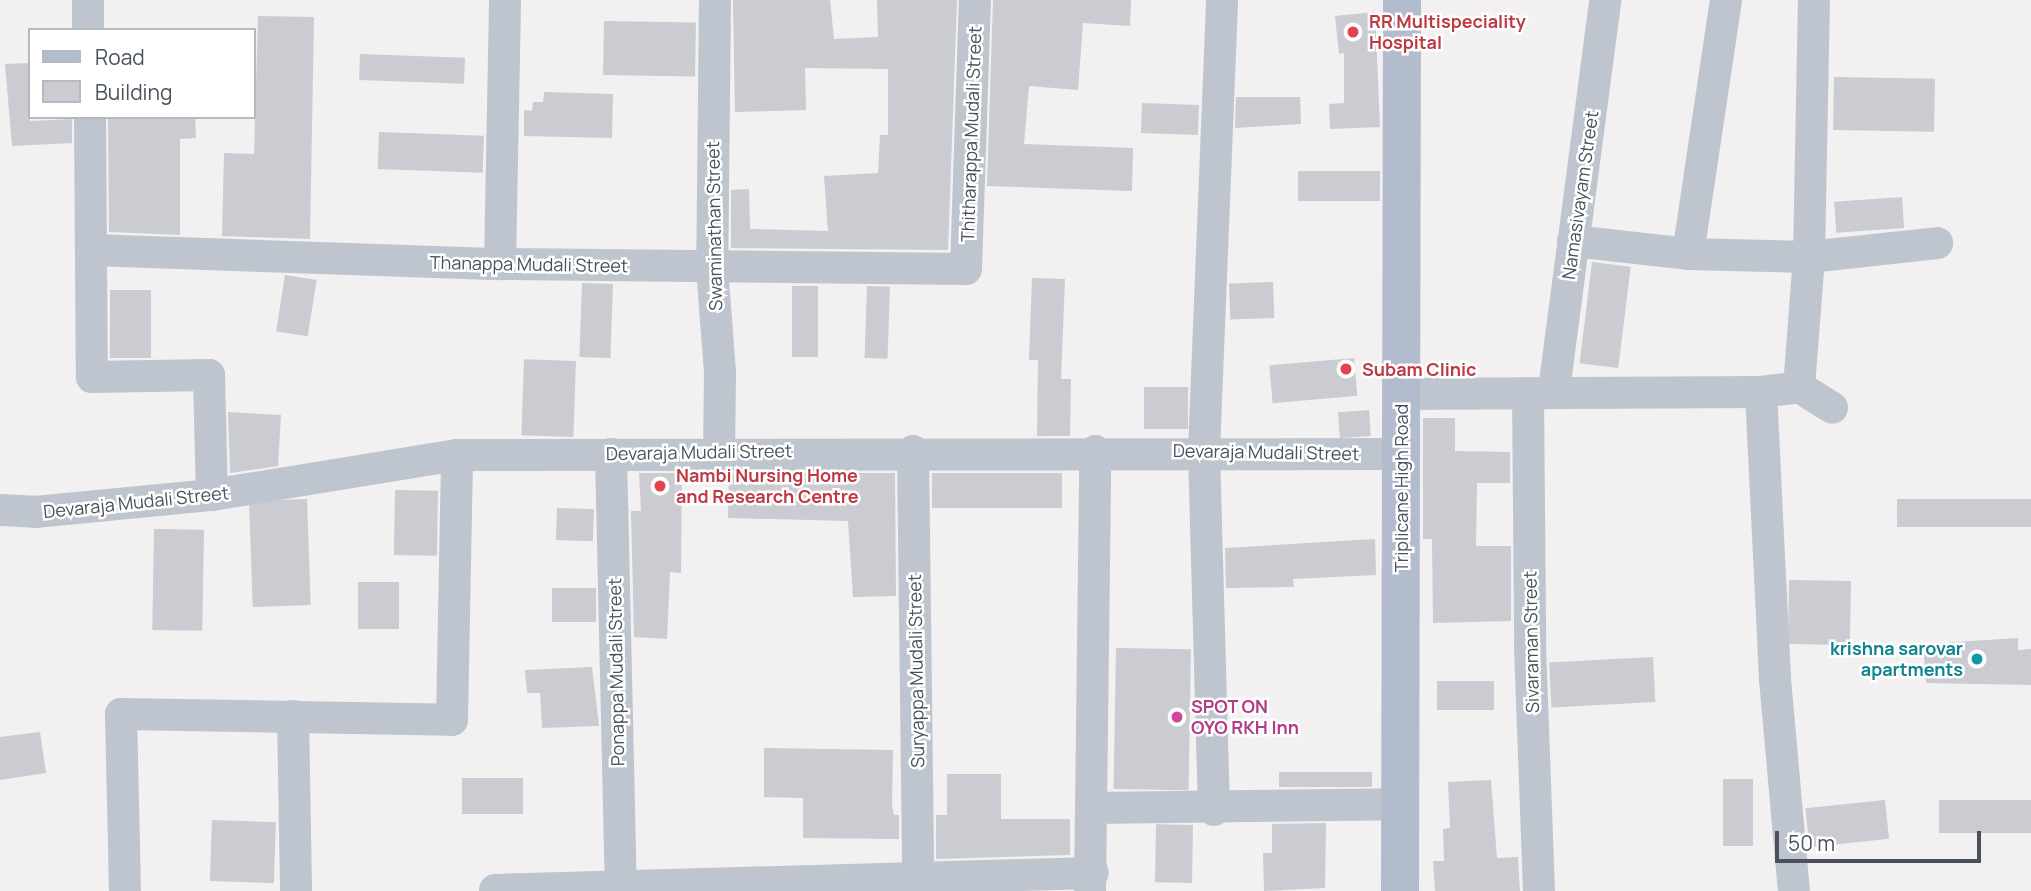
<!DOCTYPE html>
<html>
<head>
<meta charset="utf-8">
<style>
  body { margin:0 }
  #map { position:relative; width:2031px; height:891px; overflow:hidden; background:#f2f0f0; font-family:Manrope,sans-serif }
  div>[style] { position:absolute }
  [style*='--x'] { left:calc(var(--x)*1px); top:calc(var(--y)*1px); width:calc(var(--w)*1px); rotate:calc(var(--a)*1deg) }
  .building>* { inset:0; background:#caccd2; transform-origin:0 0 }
  .minor>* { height:32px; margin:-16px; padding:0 16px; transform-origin:16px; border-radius:16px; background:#bfc5ce }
  .major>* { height:38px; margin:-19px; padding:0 19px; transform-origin:19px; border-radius:19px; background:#b2bccd }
  .dots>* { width:19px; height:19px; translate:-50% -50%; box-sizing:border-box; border:4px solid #fff; border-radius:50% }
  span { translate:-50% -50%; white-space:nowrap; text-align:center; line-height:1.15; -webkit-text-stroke:5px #fff; paint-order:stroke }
  .health-label { font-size:18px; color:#be3a42; font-weight:700 }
  .left { translate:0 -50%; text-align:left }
  .street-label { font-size:18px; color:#49515c }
  .culture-label { font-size:18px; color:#0d838f; font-weight:700 }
  .right { translate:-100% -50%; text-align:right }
  .hotel-label { font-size:18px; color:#b23c85; font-weight:700 }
  .legend { position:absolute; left:28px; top:28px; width:228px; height:91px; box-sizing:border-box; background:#fff; border:2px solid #b6b9be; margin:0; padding:9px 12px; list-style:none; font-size:21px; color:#49515c }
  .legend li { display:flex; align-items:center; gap:14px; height:35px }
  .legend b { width:35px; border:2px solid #b6b9be }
  .scale { position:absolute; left:1775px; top:831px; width:206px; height:32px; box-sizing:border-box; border:4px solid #49515c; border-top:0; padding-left:9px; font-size:21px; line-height:24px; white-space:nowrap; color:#49515c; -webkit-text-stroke:5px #fff; paint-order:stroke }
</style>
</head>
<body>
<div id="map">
  <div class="building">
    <i style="clip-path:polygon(733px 0,830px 0,834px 39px,878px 37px,877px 0,957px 0,948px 250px,731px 248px,731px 190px,749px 189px,750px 229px,828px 231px,824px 176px,878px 173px,880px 135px,888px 135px,888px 69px,805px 68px,806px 110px,735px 112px)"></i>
    <i style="clip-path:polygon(993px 0,1131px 0,1130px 26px,1083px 23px,1078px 90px,1029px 86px,1024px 144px,1133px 148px,1132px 191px,987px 186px)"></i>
    <i style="clip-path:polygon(1375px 12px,1380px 127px,1330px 129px,1329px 104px,1344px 103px,1344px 53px,1339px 54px,1335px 16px)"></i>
    <i style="clip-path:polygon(258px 16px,314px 17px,310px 239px,222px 236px,224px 153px,254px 154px)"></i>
    <i style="left:604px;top:21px;width:92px;height:54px;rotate:1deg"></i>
    <i style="left:360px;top:54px;width:105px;height:26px;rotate:2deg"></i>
    <i style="clip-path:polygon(30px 63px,30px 121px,72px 119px,72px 143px,12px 146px,5px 64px)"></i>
    <i style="left:1834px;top:77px;width:101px;height:53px;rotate:1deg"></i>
    <i style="clip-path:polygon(544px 92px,613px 94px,612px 138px,524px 136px,524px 110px,532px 111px,533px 102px,543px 102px)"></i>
    <i style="clip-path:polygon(1236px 97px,1300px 97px,1301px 124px,1235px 128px)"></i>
    <i style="left:1142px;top:103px;width:57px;height:30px;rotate:2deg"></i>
    <i style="clip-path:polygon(195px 117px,196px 138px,180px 139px,180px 235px,109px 232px,108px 118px)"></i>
    <i style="left:379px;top:132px;width:105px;height:37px;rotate:2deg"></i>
    <i style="left:1380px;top:171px;width:30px;height:82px;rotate:90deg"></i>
    <i style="left:1902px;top:197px;width:31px;height:68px;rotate:86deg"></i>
    <i style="left:1592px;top:262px;width:39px;height:102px;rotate:7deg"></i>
    <i style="left:285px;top:275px;width:32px;height:57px;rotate:9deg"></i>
    <i style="clip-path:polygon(1032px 278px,1065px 279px,1061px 379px,1071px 379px,1070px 436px,1037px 436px,1038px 360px,1029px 360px)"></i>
    <i style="left:1273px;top:282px;width:36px;height:44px;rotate:88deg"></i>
    <i style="left:582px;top:283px;width:31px;height:74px;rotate:2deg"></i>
    <i style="left:792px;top:286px;width:26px;height:71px"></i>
    <i style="left:867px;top:286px;width:23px;height:72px;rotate:2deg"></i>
    <i style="left:110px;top:290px;width:41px;height:68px"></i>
    <i style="left:1354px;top:358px;width:38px;height:85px;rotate:85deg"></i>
    <i style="left:576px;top:361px;width:76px;height:52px;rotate:92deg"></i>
    <i style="left:1144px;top:387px;width:44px;height:42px"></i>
    <i style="left:1369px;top:410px;width:26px;height:31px;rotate:86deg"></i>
    <i style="clip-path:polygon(228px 412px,281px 415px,278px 466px,230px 473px)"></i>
    <i style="clip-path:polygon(1423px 418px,1455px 418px,1455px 451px,1510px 452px,1510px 483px,1477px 483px,1476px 546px,1511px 546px,1511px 621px,1433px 623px,1432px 539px,1423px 539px)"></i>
    <i style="clip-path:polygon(639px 473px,682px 473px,681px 573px,670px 572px,667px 639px,634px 637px,631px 511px,641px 511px)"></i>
    <i style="clip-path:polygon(729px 473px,895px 473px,896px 596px,853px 597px,848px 521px,728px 518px)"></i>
    <i style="left:932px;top:473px;width:130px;height:35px"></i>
    <i style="left:395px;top:490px;width:43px;height:65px;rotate:1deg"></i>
    <i style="left:307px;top:499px;width:106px;height:58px;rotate:88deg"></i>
    <i style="left:1897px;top:499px;width:134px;height:28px"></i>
    <i style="left:557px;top:508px;width:37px;height:32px;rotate:2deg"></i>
    <i style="left:154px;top:529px;width:50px;height:101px;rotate:1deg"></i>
    <i style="clip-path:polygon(1375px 539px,1376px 575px,1293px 579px,1294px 587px,1226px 588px,1225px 548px)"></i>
    <i style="left:1789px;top:580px;width:62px;height:64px;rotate:1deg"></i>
    <i style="left:358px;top:582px;width:41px;height:47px"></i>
    <i style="left:596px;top:588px;width:34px;height:44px;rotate:90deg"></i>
    <i style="clip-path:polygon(2018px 638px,2018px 650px,2031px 649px,2031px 685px,1926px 683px,1923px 644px)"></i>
    <i style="left:1116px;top:648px;width:75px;height:141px;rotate:1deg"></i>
    <i style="left:1653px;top:657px;width:45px;height:104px;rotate:87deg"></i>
    <i style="clip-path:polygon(592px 667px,599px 726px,542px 728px,540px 693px,527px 693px,525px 670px)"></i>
    <i style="left:1494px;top:681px;width:29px;height:57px;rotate:90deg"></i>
    <i style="clip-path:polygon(40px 732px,46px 773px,0 780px,0 737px)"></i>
    <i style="clip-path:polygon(764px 748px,893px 750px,892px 805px,894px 815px,899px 815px,899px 839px,803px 838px,803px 798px,764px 797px)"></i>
    <i style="left:1279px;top:772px;width:93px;height:15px"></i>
    <i style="clip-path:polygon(947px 774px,1001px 774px,1001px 819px,1070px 819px,1070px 855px,936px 859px,936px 815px,947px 815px)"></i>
    <i style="left:462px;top:778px;width:61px;height:36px"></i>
    <i style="left:1723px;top:779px;width:30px;height:67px"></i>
    <i style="clip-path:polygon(1491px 780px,1497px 858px,1518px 857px,1520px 891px,1435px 891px,1433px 861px,1444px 861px,1443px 829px,1450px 828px,1448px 782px)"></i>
    <i style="left:1885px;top:800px;width:39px;height:80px;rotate:84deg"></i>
    <i style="left:1939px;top:800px;width:92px;height:33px"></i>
    <i style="left:212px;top:820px;width:64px;height:61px;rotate:2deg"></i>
    <i style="clip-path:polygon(1326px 823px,1325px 888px,1264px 891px,1263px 853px,1272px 853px,1272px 824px)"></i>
    <i style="left:1193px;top:825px;width:58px;height:37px;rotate:91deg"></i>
  </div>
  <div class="minor">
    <i style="--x:88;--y:0;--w:30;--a:90"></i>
    <i style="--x:715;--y:0;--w:268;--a:90.6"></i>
    <i style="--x:712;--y:268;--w:105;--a:85.6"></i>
    <i style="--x:720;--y:373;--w:78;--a:90.7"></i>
    <i style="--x:90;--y:117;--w:260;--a:89.6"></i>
    <i style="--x:92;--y:377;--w:117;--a:-1"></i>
    <i style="--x:209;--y:375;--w:120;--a:88.6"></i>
    <i style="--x:1573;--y:241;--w:116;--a:6.4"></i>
    <i style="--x:1688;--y:254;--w:121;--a:1.4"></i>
    <i style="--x:1809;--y:257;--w:129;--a:-6.2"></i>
    <i style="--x:92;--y:250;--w:408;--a:2"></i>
    <i style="--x:500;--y:264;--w:466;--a:0.6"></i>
    <i style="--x:966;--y:269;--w:269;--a:-88.1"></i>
    <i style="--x:1688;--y:254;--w:257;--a:-81.5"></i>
    <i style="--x:500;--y:264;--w:264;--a:-88.9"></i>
    <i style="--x:1799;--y:387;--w:130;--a:-85.6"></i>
    <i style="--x:1809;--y:257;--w:257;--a:-88.9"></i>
    <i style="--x:1554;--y:390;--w:393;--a:-82.5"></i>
    <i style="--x:1761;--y:392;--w:287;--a:87.2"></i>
    <i style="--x:1775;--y:679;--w:213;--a:84.9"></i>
    <i style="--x:1528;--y:393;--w:253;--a:89.5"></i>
    <i style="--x:1530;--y:646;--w:245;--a:87.9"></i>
    <i style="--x:1400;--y:394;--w:361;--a:-0.3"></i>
    <i style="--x:1761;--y:392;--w:38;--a:-7"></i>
    <i style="--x:1799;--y:387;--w:39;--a:32"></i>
    <i style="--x:913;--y:451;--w:440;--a:89.3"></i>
    <i style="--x:611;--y:454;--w:437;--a:88.7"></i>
    <i style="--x:0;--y:510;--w:35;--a:3"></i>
    <i style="--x:35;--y:512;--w:178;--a:-5.5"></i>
    <i style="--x:212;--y:495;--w:248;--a:-9.3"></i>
    <i style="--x:457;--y:455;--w:945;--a:-0.06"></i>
    <i style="--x:293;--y:716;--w:175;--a:89"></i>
    <i style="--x:1092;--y:808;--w:308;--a:-0.7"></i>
    <i style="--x:1214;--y:810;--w:359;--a:-91.6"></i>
    <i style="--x:1204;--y:451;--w:451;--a:-87.7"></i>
    <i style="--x:495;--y:890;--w:598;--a:-1.63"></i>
    <i style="--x:125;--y:891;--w:177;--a:-91.3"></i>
    <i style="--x:121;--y:714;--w:331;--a:1"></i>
    <i style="--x:452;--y:720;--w:265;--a:-88.9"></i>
    <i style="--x:1090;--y:891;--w:440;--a:-89.3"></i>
  </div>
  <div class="major">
    <i style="--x:1400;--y:891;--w:891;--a:-89.87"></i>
  </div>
  <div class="dots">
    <i style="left:1353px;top:32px;background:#e0444e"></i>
    <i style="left:1346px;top:369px;background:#e0444e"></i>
    <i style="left:660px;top:486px;background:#e0444e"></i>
    <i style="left:1977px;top:659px;background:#0f9aa8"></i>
    <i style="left:1177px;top:717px;background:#d1479c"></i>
  </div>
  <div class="health-label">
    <span class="left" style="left:1369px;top:32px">RR Multispeciality<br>Hospital</span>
    <span class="left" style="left:1362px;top:369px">Subam Clinic</span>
    <span class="left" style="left:676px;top:486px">Nambi Nursing Home<br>and Research Centre</span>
  </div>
  <div class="street-label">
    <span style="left:971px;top:134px;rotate:-88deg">Thitharappa Mudali Street</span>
    <span style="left:1580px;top:195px;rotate:-82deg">Namasivayam Street</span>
    <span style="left:714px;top:226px;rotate:-91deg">Swaminathan Street</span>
    <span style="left:529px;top:264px;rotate:1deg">Thanappa Mudali Street</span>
    <span style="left:699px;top:452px;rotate:-1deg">Devaraja Mudali Street</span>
    <span style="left:1266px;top:452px;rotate:1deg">Devaraja Mudali Street</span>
    <span style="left:1401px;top:488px;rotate:-90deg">Triplicane High Road</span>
    <span style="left:136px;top:502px;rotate:-6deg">Devaraja Mudali Street</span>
    <span style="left:1531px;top:642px;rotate:-91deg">Sivaraman Street</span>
    <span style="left:916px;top:671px;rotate:-91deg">Suryappa Mudali Street</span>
    <span style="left:616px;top:672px;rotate:-91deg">Ponappa Mudali Street</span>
  </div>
  <div class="culture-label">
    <span class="right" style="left:1963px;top:659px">krishna sarovar<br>apartments</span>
  </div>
  <div class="hotel-label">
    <span class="left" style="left:1191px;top:717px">SPOT ON<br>OYO RKH Inn</span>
  </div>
  <ul class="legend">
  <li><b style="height:9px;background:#b2bccd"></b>Road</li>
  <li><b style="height:19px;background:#caccd2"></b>Building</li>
  </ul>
  <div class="scale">50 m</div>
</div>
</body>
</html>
